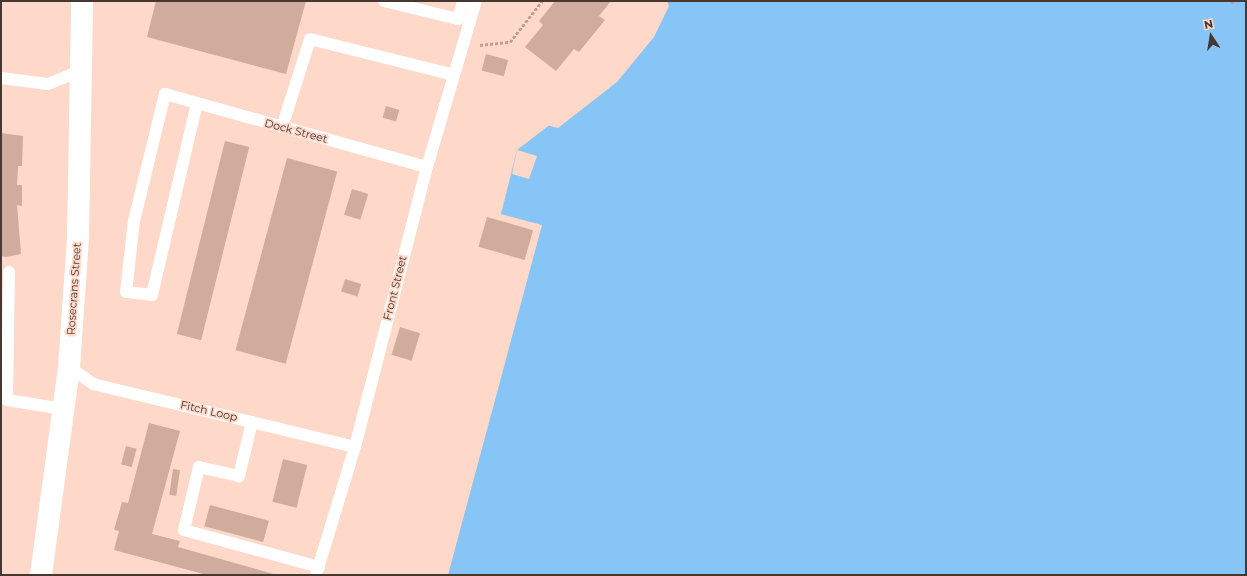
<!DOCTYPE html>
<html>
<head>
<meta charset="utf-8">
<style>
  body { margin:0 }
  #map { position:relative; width:1247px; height:576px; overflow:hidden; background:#fed8c8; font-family:Montserrat,sans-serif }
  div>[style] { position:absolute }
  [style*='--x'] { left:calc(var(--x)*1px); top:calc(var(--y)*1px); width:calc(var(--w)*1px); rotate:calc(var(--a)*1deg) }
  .water>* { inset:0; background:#87c5f7 }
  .pier>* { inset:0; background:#fed8c8 }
  .building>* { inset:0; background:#d0ac9d; transform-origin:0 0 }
  .path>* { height:2.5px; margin-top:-1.25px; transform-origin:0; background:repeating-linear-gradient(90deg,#bea094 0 3px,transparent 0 5px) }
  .lane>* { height:12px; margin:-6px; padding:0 6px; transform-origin:6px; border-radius:6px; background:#fff }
  .secondary>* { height:22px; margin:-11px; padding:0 11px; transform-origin:11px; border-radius:11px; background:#fff }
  span { translate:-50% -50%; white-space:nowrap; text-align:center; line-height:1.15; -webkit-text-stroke:3.5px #fed8c8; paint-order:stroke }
  .street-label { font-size:11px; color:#463731 }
  .frame { position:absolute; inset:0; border:2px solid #463731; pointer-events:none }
  .north { position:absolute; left:1191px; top:16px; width:40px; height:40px; -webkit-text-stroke:3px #fed8c8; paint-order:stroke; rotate:348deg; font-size:11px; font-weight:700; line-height:16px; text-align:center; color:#463731 }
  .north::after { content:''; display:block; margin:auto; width:14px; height:18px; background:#463731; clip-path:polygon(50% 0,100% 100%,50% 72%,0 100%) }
</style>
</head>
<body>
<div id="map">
  <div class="water">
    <i style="clip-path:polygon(653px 1px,1246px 1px,1246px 575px,448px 575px,542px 225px,501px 214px,517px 150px,560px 117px,653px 10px)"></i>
  </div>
  <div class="pier">
    <i style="clip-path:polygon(651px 1px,667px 1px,669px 6px,654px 37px,617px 82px,558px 128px,546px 125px,559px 116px,651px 9px)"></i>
    <i style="clip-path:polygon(517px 150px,537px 156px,529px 179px,512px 174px)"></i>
  </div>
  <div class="building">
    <i style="clip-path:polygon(156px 1px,306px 1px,286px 74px,147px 37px)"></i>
    <i style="clip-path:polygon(555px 1px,611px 1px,599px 16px,605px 20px,579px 52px,574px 49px,556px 71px,525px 47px,543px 25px,539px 21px)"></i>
    <i style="left:486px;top:54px;width:23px;height:17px;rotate:15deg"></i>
    <i style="left:386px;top:106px;width:14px;height:12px;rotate:17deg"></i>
    <i style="clip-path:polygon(1px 133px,23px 136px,22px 166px,18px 166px,17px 185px,22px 185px,22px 206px,17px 205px,21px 254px,6px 257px,1px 256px)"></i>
    <i style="left:225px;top:141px;width:25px;height:199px;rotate:14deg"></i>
    <i style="left:287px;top:158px;width:52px;height:199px;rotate:15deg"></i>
    <i style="left:352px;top:189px;width:17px;height:27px;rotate:17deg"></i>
    <i style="left:487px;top:217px;width:48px;height:31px;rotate:16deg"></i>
    <i style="left:345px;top:279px;width:17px;height:13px;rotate:17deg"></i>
    <i style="left:400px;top:327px;width:21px;height:29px;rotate:17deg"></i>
    <i style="clip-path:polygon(149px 423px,180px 431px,152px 534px,180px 541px,178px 547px,277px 575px,207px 575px,114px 550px,119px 531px,114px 530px,122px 502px,128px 503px)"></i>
    <i style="left:126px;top:446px;width:11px;height:19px;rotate:15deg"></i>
    <i style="left:283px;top:459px;width:25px;height:44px;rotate:14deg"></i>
    <i style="left:173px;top:469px;width:7px;height:26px;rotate:8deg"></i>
    <i style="left:210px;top:505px;width:61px;height:22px;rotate:15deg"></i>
  </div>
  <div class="path">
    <i style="--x:1232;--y:4;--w:3;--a:-90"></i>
    <i style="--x:480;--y:45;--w:30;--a:-6"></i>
    <i style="--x:510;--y:42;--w:52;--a:-52"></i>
  </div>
  <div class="lane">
    <i style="--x:384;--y:1;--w:76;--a:13.7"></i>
    <i style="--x:458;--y:19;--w:19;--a:-74"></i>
    <i style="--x:1;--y:78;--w:47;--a:7.3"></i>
    <i style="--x:48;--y:84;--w:35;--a:-22"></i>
    <i style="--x:197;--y:103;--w:197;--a:103.2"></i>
    <i style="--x:152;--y:295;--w:26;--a:-173"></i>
    <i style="--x:126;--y:292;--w:71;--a:-83.6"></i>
    <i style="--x:134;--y:221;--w:131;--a:-76.3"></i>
    <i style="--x:165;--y:94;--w:272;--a:15.6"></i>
    <i style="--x:282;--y:127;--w:92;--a:-72.3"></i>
    <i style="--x:310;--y:39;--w:148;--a:14"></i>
    <i style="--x:9;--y:272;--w:128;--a:90.9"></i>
    <i style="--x:7;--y:400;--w:57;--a:9.1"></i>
    <i style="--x:69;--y:367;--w:29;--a:35"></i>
    <i style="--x:93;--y:384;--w:269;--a:13.5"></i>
    <i style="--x:252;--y:422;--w:56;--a:103.5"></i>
    <i style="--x:239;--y:476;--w:41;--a:-167.3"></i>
    <i style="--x:199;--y:467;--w:65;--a:103.4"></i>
    <i style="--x:184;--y:530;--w:140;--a:15.3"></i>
    <i style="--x:316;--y:575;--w:134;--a:-73.1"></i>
    <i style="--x:355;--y:447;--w:289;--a:-75.6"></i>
    <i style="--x:427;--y:167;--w:173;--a:-73.6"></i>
  </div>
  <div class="secondary">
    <i style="--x:41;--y:575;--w:210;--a:-82.3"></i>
    <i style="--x:69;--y:367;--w:130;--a:-86"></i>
    <i style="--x:78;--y:237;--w:236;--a:-89"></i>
  </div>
  <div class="street-label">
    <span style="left:296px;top:131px;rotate:15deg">Dock Street</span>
    <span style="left:395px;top:288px;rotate:-76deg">Front Street</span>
    <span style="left:74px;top:289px;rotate:-86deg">Rosecrans Street</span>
    <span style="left:209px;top:411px;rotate:13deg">Fitch Loop</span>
  </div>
  <div class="frame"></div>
  <div class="north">N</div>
</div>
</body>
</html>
